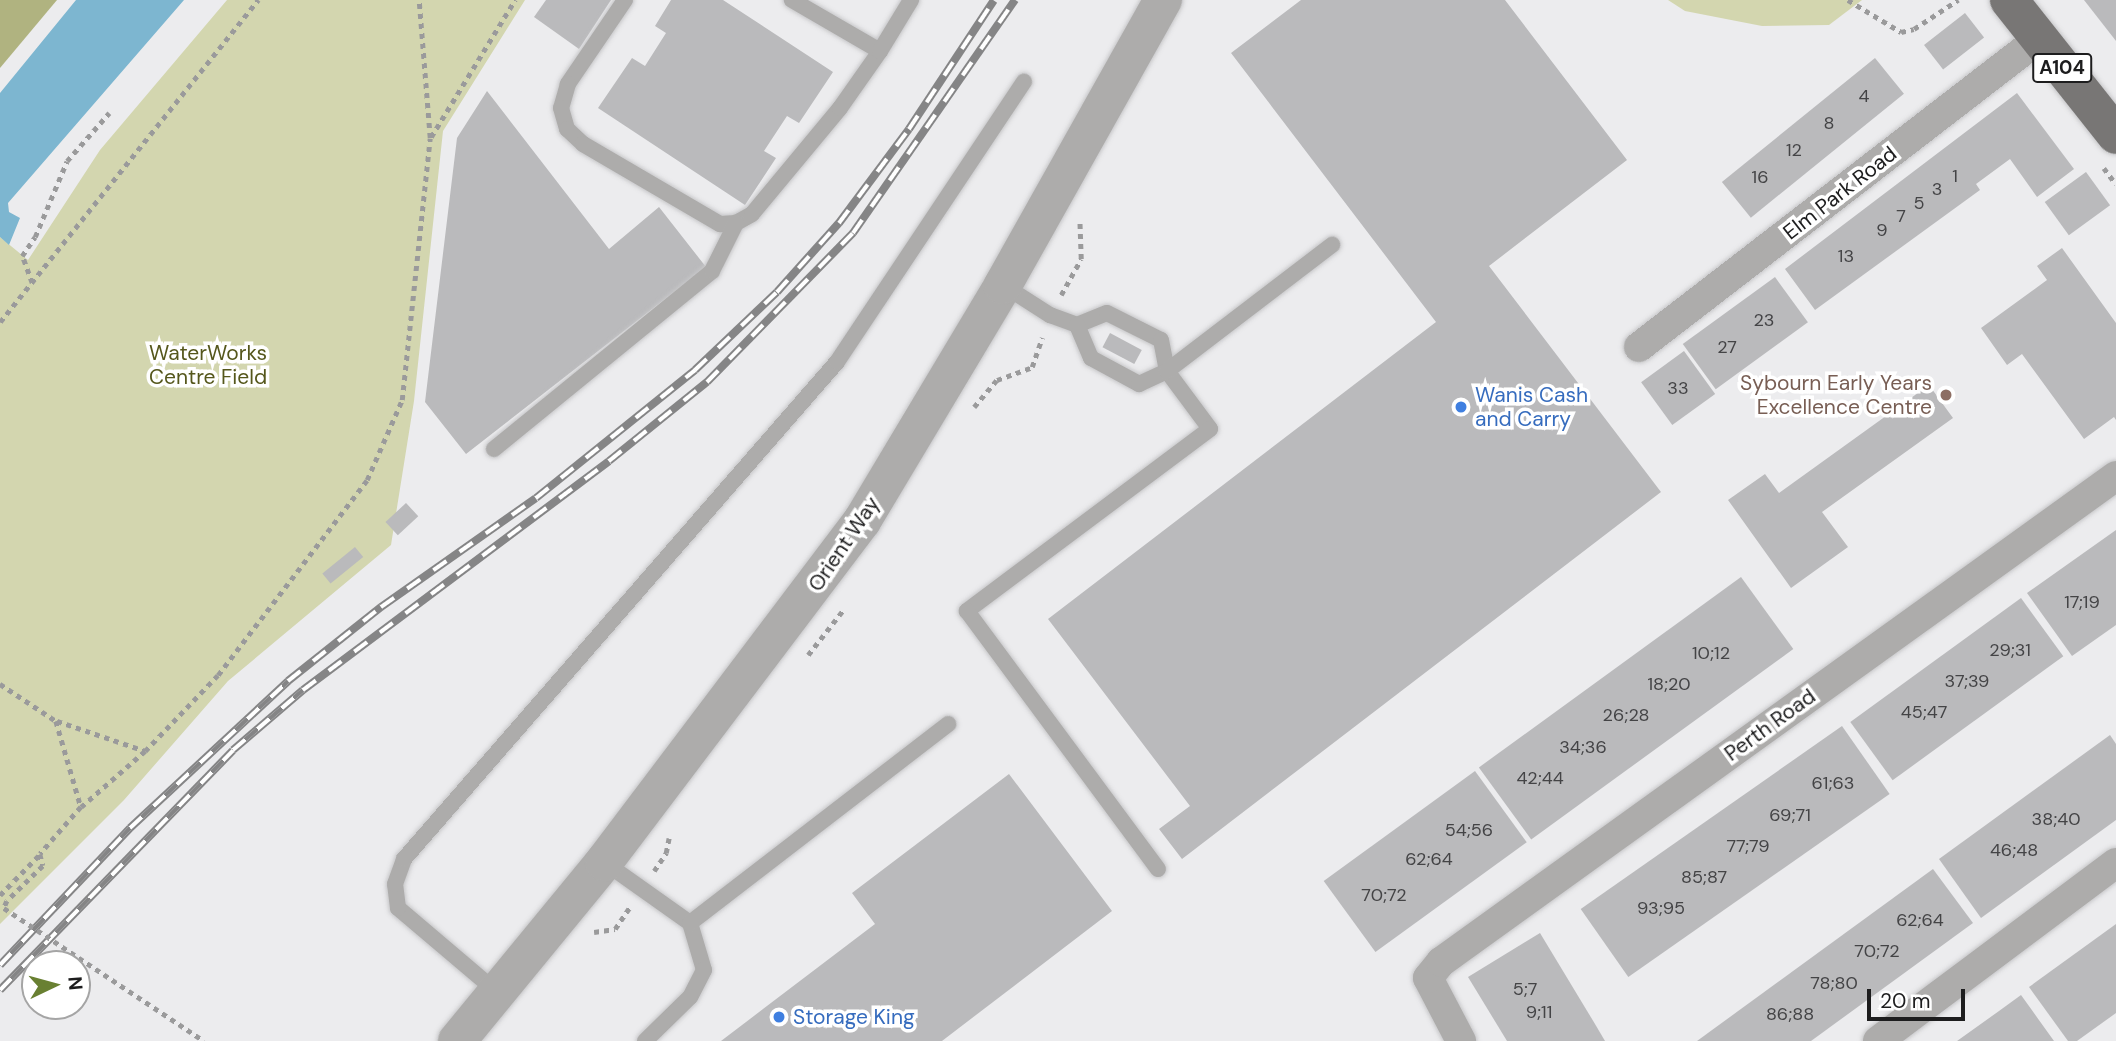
<!DOCTYPE html>
<html>
<head>
<meta charset="utf-8">
<style>
  body { margin:0 }
  #map { position:relative; width:2116px; height:1041px; overflow:hidden; background:#ececee; font-family:"DM Sans",sans-serif }
  div>[style] { position:absolute }
  [style*='--x'] { left:calc(var(--x)*1px); top:calc(var(--y)*1px); width:calc(var(--w)*1px); rotate:calc(var(--a)*1deg) }
  .green>* { inset:0; background:#d3d6af }
  .forest>* { inset:0; background:#b0b380 }
  .water>* { inset:0; background:#7db6d0 }
  .building>* { inset:0; background:#bababc; transform-origin:0 0 }
  .path>* { height:4.5px; margin-top:-2.25px; transform-origin:0; background:repeating-linear-gradient(90deg,#9a9a9b 0 5px,transparent 0 10px) }
  .roads { filter:drop-shadow(0 0 2px #c7c7c9) drop-shadow(0 0 2px #c7c7c9) }
  .service>* { height:16px; margin:-8px; padding:0 8px; transform-origin:8px; border-radius:8px; background:#adacab }
  .minor>* { height:30px; margin:-15px; padding:0 15px; transform-origin:15px; border-radius:15px; background:#adacab }
  .tertiary>* { height:38px; margin:-19px; padding:0 19px; transform-origin:19px; border-radius:19px; background:#adacab }
  .primary>* { height:38px; margin:-19px; padding:0 19px; transform-origin:19px; border-radius:19px; background:#787675 }
  .rail>* { height:8px; margin-top:-4px; transform-origin:0; background:repeating-linear-gradient(90deg,#fff 0 16px,#858586 0 32px); box-sizing:border-box; border-block:2px solid #858586 }
  .path-bridge>* { height:4.5px; margin-top:-2.25px; transform-origin:0; background:repeating-linear-gradient(90deg,#9a9a9b 0 5px,transparent 0 10px) }
  .dots>* { width:19px; height:19px; translate:-50% -50%; box-sizing:border-box; border:4px solid #fff; border-radius:50% }
  span { translate:-50% -50%; white-space:nowrap; text-align:center; line-height:1.15; -webkit-text-stroke:7px #fff; paint-order:stroke }
  .number-label { font-size:18px; color:#444446 }
  .number-label span { -webkit-text-stroke-width:0 }
  .shield-label span { padding:2px 5px; background:#fff; border:2px solid; border-radius:5px; -webkit-text-stroke-width:0 }
  .shield-label { font-size:19px; color:#1d1d1e; font-weight:700 }
  .street-label { font-size:21px; color:#1d1d1e }
  .park-label { font-size:21px; color:#55571c }
  .education-label { font-size:21px; color:#785e54 }
  .right { translate:-100% -50%; text-align:right }
  .shop-label { font-size:21px; color:#366cbe }
  .left { translate:0 -50%; text-align:left }
  .north { position:absolute; left:21px; top:950px; width:70px; height:70px; box-sizing:border-box; background:#fff; border:2px solid #a5a5a5; border-radius:50%; rotate:85deg; font-size:19px; font-weight:700; line-height:28px; text-align:center; color:#1d1d1e }
  .north::after { content:''; display:block; margin:auto; width:24px; height:32px; background:#698032; clip-path:polygon(50% 0,100% 100%,50% 72%,0 100%) }
  .scale { position:absolute; left:1867px; top:989px; width:98px; height:32px; box-sizing:border-box; border:4px solid #1d1d1e; border-top:0; padding-left:9px; font-size:21px; line-height:24px; white-space:nowrap; color:#1d1d1e; -webkit-text-stroke:5px #fff; paint-order:stroke }
</style>
</head>
<body>
<div id="map">
  <div class="green">
    <i style="clip-path:polygon(227px 0,525px 0,443px 131px,414px 401px,391px 545px,228px 681px,124px 800px,0 924px,0 237px,28px 260px,100px 150px)"></i>
    <i style="clip-path:polygon(1668px 0,1862px 0,1829px 25px,1762px 26px,1685px 11px)"></i>
  </div>
  <div class="forest">
    <i style="clip-path:polygon(0 0,57px 0,0 68px)"></i>
  </div>
  <div class="water">
    <i style="clip-path:polygon(76px 0,184px 0,8px 203px,9px 212px,20px 218px,9px 245px,0 237px,0 93px)"></i>
  </div>
  <div class="building">
    <i style="clip-path:polygon(546px 0,611px 0,579px 49px,534px 17px)"></i>
    <i style="clip-path:polygon(671px 0,723px 0,833px 72px,799px 123px,787px 116px,764px 151px,776px 158px,745px 205px,598px 108px,632px 58px,645px 66px,666px 33px,655px 26px)"></i>
    <i style="clip-path:polygon(1301px 0,1505px 0,1627px 160px,1489px 266px,1661px 492px,1182px 859px,1159px 829px,1190px 806px,1048px 619px,1436px 322px,1231px 53px)"></i>
    <i style="clip-path:polygon(2084px 0,2116px 0,2116px 41px)"></i>
    <i style="left:1965px;top:13px;width:31px;height:52px;rotate:52deg"></i>
    <i style="left:1875px;top:58px;width:46px;height:197px;rotate:51deg"></i>
    <i style="clip-path:polygon(487px 91px,609px 249px,659px 207px,706px 267px,466px 454px,425px 402px,457px 138px)"></i>
    <i style="clip-path:polygon(2017px 93px,2074px 169px,2037px 197px,2010px 159px,1976px 184px,1980px 190px,1815px 310px,1785px 269px)"></i>
    <i style="left:2086px;top:172px;width:41px;height:51px;rotate:54deg"></i>
    <i style="clip-path:polygon(2062px 248px,2116px 323px,2116px 420px,2114px 417px,2084px 439px,2022px 354px,2007px 365px,1981px 328px,2047px 280px,2037px 266px)"></i>
    <i style="left:1775px;top:277px;width:56px;height:114px;rotate:54deg"></i>
    <i style="left:1110px;top:333px;width:36px;height:16px;rotate:28deg"></i>
    <i style="left:1684px;top:351px;width:53px;height:53px;rotate:54deg"></i>
    <i style="clip-path:polygon(1929px 385px,1953px 418px,1822px 512px,1848px 547px,1791px 588px,1728px 500px,1765px 474px,1779px 493px)"></i>
    <i style="left:406px;top:503px;width:18px;height:28px;rotate:47deg"></i>
    <i style="clip-path:polygon(2116px 530px,2116px 625px,2072px 656px,2027px 593px)"></i>
    <i style="left:355px;top:547px;width:13px;height:42px;rotate:51deg"></i>
    <i style="left:1741px;top:577px;width:89px;height:324px;rotate:54deg"></i>
    <i style="left:2021px;top:598px;width:72px;height:211px;rotate:54deg"></i>
    <i style="left:1842px;top:726px;width:83px;height:319px;rotate:55deg"></i>
    <i style="clip-path:polygon(2110px 735px,2116px 744px,2116px 820px,1981px 918px,1939px 859px)"></i>
    <i style="left:1475px;top:771px;width:88px;height:187px;rotate:54deg"></i>
    <i style="clip-path:polygon(1009px 774px,1112px 911px,942px 1041px,721px 1041px,875px 924px,852px 893px)"></i>
    <i style="clip-path:polygon(1933px 869px,1973px 923px,1811px 1041px,1697px 1041px)"></i>
    <i style="clip-path:polygon(2116px 924px,2116px 1013px,2077px 1041px,2068px 1041px,2029px 987px)"></i>
    <i style="clip-path:polygon(1540px 933px,1595px 1024px,1605px 1041px,1507px 1041px,1468px 977px)"></i>
    <i style="clip-path:polygon(2021px 995px,2054px 1041px,1957px 1041px,1999px 1011px)"></i>
  </div>
  <div class="path">
    <i style="--x:1848;--y:0;--w:62;--a:31.1"></i>
    <i style="--x:1901;--y:32;--w:13;--a:-13"></i>
    <i style="--x:1914;--y:29;--w:53;--a:-33.4"></i>
    <i style="--x:431;--y:137;--w:161;--a:-58.5"></i>
    <i style="--x:2104;--y:168;--w:20;--a:53"></i>
    <i style="--x:32;--y:283;--w:29;--a:-110"></i>
    <i style="--x:22;--y:256;--w:23;--a:-56"></i>
    <i style="--x:35;--y:237;--w:82;--a:-67.2"></i>
    <i style="--x:67;--y:161;--w:64;--a:-48.8"></i>
    <i style="--x:1061;--y:295;--w:41;--a:-60.9"></i>
    <i style="--x:1081;--y:259;--w:38;--a:-92"></i>
    <i style="--x:0;--y:322;--w:413;--a:-51.3"></i>
    <i style="--x:974;--y:407;--w:35;--a:-50"></i>
    <i style="--x:997;--y:380;--w:37;--a:-20"></i>
    <i style="--x:1032;--y:367;--w:31;--a:-71"></i>
    <i style="--x:808;--y:655;--w:58;--a:-52"></i>
    <i style="--x:0;--y:684;--w:67;--a:33.5"></i>
    <i style="--x:56;--y:721;--w:90;--a:73.8"></i>
    <i style="--x:81;--y:807;--w:62;--a:131.1"></i>
    <i style="--x:40;--y:854;--w:12;--a:76"></i>
    <i style="--x:43;--y:866;--w:50;--a:135.8"></i>
    <i style="--x:57;--y:721;--w:93;--a:18.8"></i>
    <i style="--x:81;--y:807;--w:85;--a:-41.2"></i>
    <i style="--x:145;--y:751;--w:105;--a:-46.2"></i>
    <i style="--x:218;--y:675;--w:245;--a:-52.6"></i>
    <i style="--x:367;--y:480;--w:87;--a:-66.4"></i>
    <i style="--x:402;--y:400;--w:263;--a:-83.9"></i>
    <i style="--x:430;--y:138;--w:138;--a:-94.6"></i>
    <i style="--x:654;--y:871;--w:22;--a:-56"></i>
    <i style="--x:666;--y:853;--w:15;--a:-79"></i>
    <i style="--x:0;--y:895;--w:57;--a:-45.7"></i>
    <i style="--x:594;--y:932;--w:21;--a:-8"></i>
    <i style="--x:615;--y:929;--w:27;--a:-56"></i>
  </div>
  <div class="roads">
    <div class="service">
      <i style="--x:625;--y:0;--w:102;--a:124.2"></i>
      <i style="--x:568;--y:84;--w:25;--a:106"></i>
      <i style="--x:561;--y:108;--w:22;--a:74"></i>
      <i style="--x:567;--y:129;--w:22;--a:43"></i>
      <i style="--x:583;--y:144;--w:159;--a:30.3"></i>
      <i style="--x:720;--y:224;--w:16;--a:-4"></i>
      <i style="--x:736;--y:223;--w:18;--a:-29"></i>
      <i style="--x:752;--y:214;--w:138;--a:-50.3"></i>
      <i style="--x:840;--y:108;--w:70;--a:-54.9"></i>
      <i style="--x:880;--y:51;--w:102;--a:-149.9"></i>
      <i style="--x:880;--y:51;--w:60;--a:-58.7"></i>
      <i style="--x:1003;--y:285;--w:56;--a:32.6"></i>
      <i style="--x:1050;--y:315;--w:29;--a:20"></i>
      <i style="--x:1077;--y:325;--w:32;--a:-22"></i>
      <i style="--x:1107;--y:313;--w:60;--a:26.6"></i>
      <i style="--x:1161;--y:340;--w:32;--a:79"></i>
      <i style="--x:1167;--y:371;--w:72;--a:53.4"></i>
      <i style="--x:1210;--y:429;--w:304;--a:143.2"></i>
      <i style="--x:967;--y:611;--w:321;--a:53.5"></i>
      <i style="--x:1077;--y:325;--w:36;--a:67"></i>
      <i style="--x:1091;--y:358;--w:55;--a:28.4"></i>
      <i style="--x:1139;--y:384;--w:31;--a:-25"></i>
      <i style="--x:1167;--y:371;--w:208;--a:-37.4"></i>
      <i style="--x:494;--y:449;--w:281;--a:-39.2"></i>
      <i style="--x:712;--y:271;--w:54;--a:-63.4"></i>
      <i style="--x:604;--y:862;--w:105;--a:35.3"></i>
      <i style="--x:690;--y:923;--w:49;--a:73.4"></i>
      <i style="--x:704;--y:970;--w:30;--a:117"></i>
      <i style="--x:690;--y:997;--w:63;--a:135.6"></i>
      <i style="--x:690;--y:923;--w:326;--a:-37.6"></i>
      <i style="--x:497;--y:992;--w:130;--a:-139.7"></i>
      <i style="--x:398;--y:908;--w:24;--a:-97"></i>
      <i style="--x:395;--y:884;--w:27;--a:-70"></i>
      <i style="--x:404;--y:859;--w:659;--a:-48.94"></i>
      <i style="--x:837;--y:362;--w:337;--a:-56.3"></i>
    </div>
    <div class="minor">
      <i style="--x:1639;--y:347;--w:506;--a:-37.62"></i>
      <i style="--x:1461;--y:1041;--w:71;--a:-117.6"></i>
      <i style="--x:1428;--y:978;--w:21;--a:-51"></i>
      <i style="--x:1441;--y:962;--w:832;--a:-35.75"></i>
      <i style="--x:1878;--y:1041;--w:297;--a:-36.8"></i>
    </div>
    <div class="tertiary">
      <i style="--x:457;--y:1041;--w:232;--a:-50.6"></i>
      <i style="--x:604;--y:862;--w:428;--a:-52.9"></i>
      <i style="--x:862;--y:521;--w:275;--a:-59.1"></i>
      <i style="--x:1003;--y:285;--w:327;--a:-60.7"></i>
    </div>
    <div class="primary">
      <i style="--x:2009;--y:0;--w:172;--a:51.6"></i>
    </div>
  </div>
  <div class="rail">
    <i style="--x:0;--y:965;--w:189;--a:-46.5"></i>
    <i style="--x:130;--y:828;--w:216;--a:-42.9"></i>
    <i style="--x:288;--y:681;--w:119;--a:-38.5"></i>
    <i style="--x:381;--y:607;--w:189;--a:-35.1"></i>
    <i style="--x:536;--y:498;--w:204;--a:-38.8"></i>
    <i style="--x:695;--y:370;--w:113;--a:-43.6"></i>
    <i style="--x:777;--y:292;--w:93;--a:-48.1"></i>
    <i style="--x:839;--y:223;--w:117;--a:-53.3"></i>
    <i style="--x:909;--y:129;--w:154;--a:-56.6"></i>
    <i style="--x:0;--y:990;--w:334;--a:-45.8"></i>
    <i style="--x:233;--y:750;--w:92;--a:-40.6"></i>
    <i style="--x:303;--y:690;--w:382;--a:-36.8"></i>
    <i style="--x:609;--y:461;--w:126;--a:-38.9"></i>
    <i style="--x:707;--y:382;--w:209;--a:-45.6"></i>
    <i style="--x:853;--y:233;--w:284;--a:-55.2"></i>
  </div>
  <div class="path-bridge">
    <i style="--x:7;--y:901;--w:8;--a:113"></i>
    <i style="--x:4;--y:908;--w:240;--a:33.6"></i>
  </div>
  <div class="dots">
    <i style="left:1946px;top:395px;background:#8d6e63"></i>
    <i style="left:1461px;top:407px;background:#3f7fe0"></i>
    <i style="left:779px;top:1017px;background:#3f7fe0"></i>
  </div>
  <div class="number-label">
    <span style="left:1864px;top:96px">4</span>
    <span style="left:1829px;top:123px">8</span>
    <span style="left:1794px;top:150px">12</span>
    <span style="left:1955px;top:176px">1</span>
    <span style="left:1760px;top:177px">16</span>
    <span style="left:1937px;top:189px">3</span>
    <span style="left:1919px;top:203px">5</span>
    <span style="left:1901px;top:216px">7</span>
    <span style="left:1882px;top:230px">9</span>
    <span style="left:1846px;top:256px">13</span>
    <span style="left:1764px;top:320px">23</span>
    <span style="left:1727px;top:347px">27</span>
    <span style="left:1678px;top:388px">33</span>
    <span style="left:2082px;top:602px">17;19</span>
    <span style="left:2010px;top:650px">29;31</span>
    <span style="left:1711px;top:653px">10;12</span>
    <span style="left:1967px;top:681px">37;39</span>
    <span style="left:1669px;top:684px">18;20</span>
    <span style="left:1924px;top:712px">45;47</span>
    <span style="left:1626px;top:715px">26;28</span>
    <span style="left:1583px;top:747px">34;36</span>
    <span style="left:1540px;top:778px">42;44</span>
    <span style="left:1833px;top:783px">61;63</span>
    <span style="left:1790px;top:815px">69;71</span>
    <span style="left:2056px;top:819px">38;40</span>
    <span style="left:1469px;top:830px">54;56</span>
    <span style="left:1748px;top:846px">77;79</span>
    <span style="left:2014px;top:850px">46;48</span>
    <span style="left:1429px;top:859px">62;64</span>
    <span style="left:1704px;top:877px">85;87</span>
    <span style="left:1384px;top:895px">70;72</span>
    <span style="left:1661px;top:908px">93;95</span>
    <span style="left:1920px;top:920px">62;64</span>
    <span style="left:1877px;top:951px">70;72</span>
    <span style="left:1834px;top:983px">78;80</span>
    <span style="left:1525px;top:989px">5;7</span>
    <span style="left:1539px;top:1012px">9;11</span>
    <span style="left:1790px;top:1014px">86;88</span>
  </div>
  <div class="shield-label">
    <span style="left:2062px;top:68px">A104</span>
  </div>
  <div class="street-label">
    <span style="left:1840px;top:193px;rotate:-38deg">Elm Park Road</span>
    <span style="left:844px;top:544px;rotate:-56deg">Orient Way</span>
    <span style="left:1770px;top:725px;rotate:-36deg">Perth Road</span>
  </div>
  <div class="park-label">
    <span style="left:208px;top:365px">WaterWorks<br>Centre Field</span>
  </div>
  <div class="education-label">
    <span class="right" style="left:1932px;top:395px">Sybourn Early Years<br>Excellence Centre</span>
  </div>
  <div class="shop-label">
    <span class="left" style="left:1475px;top:407px">Wanis Cash<br>and Carry</span>
    <span class="left" style="left:793px;top:1017px">Storage King</span>
  </div>
  <div class="north">N</div>
  <div class="scale">20 m</div>
</div>
</body>
</html>
